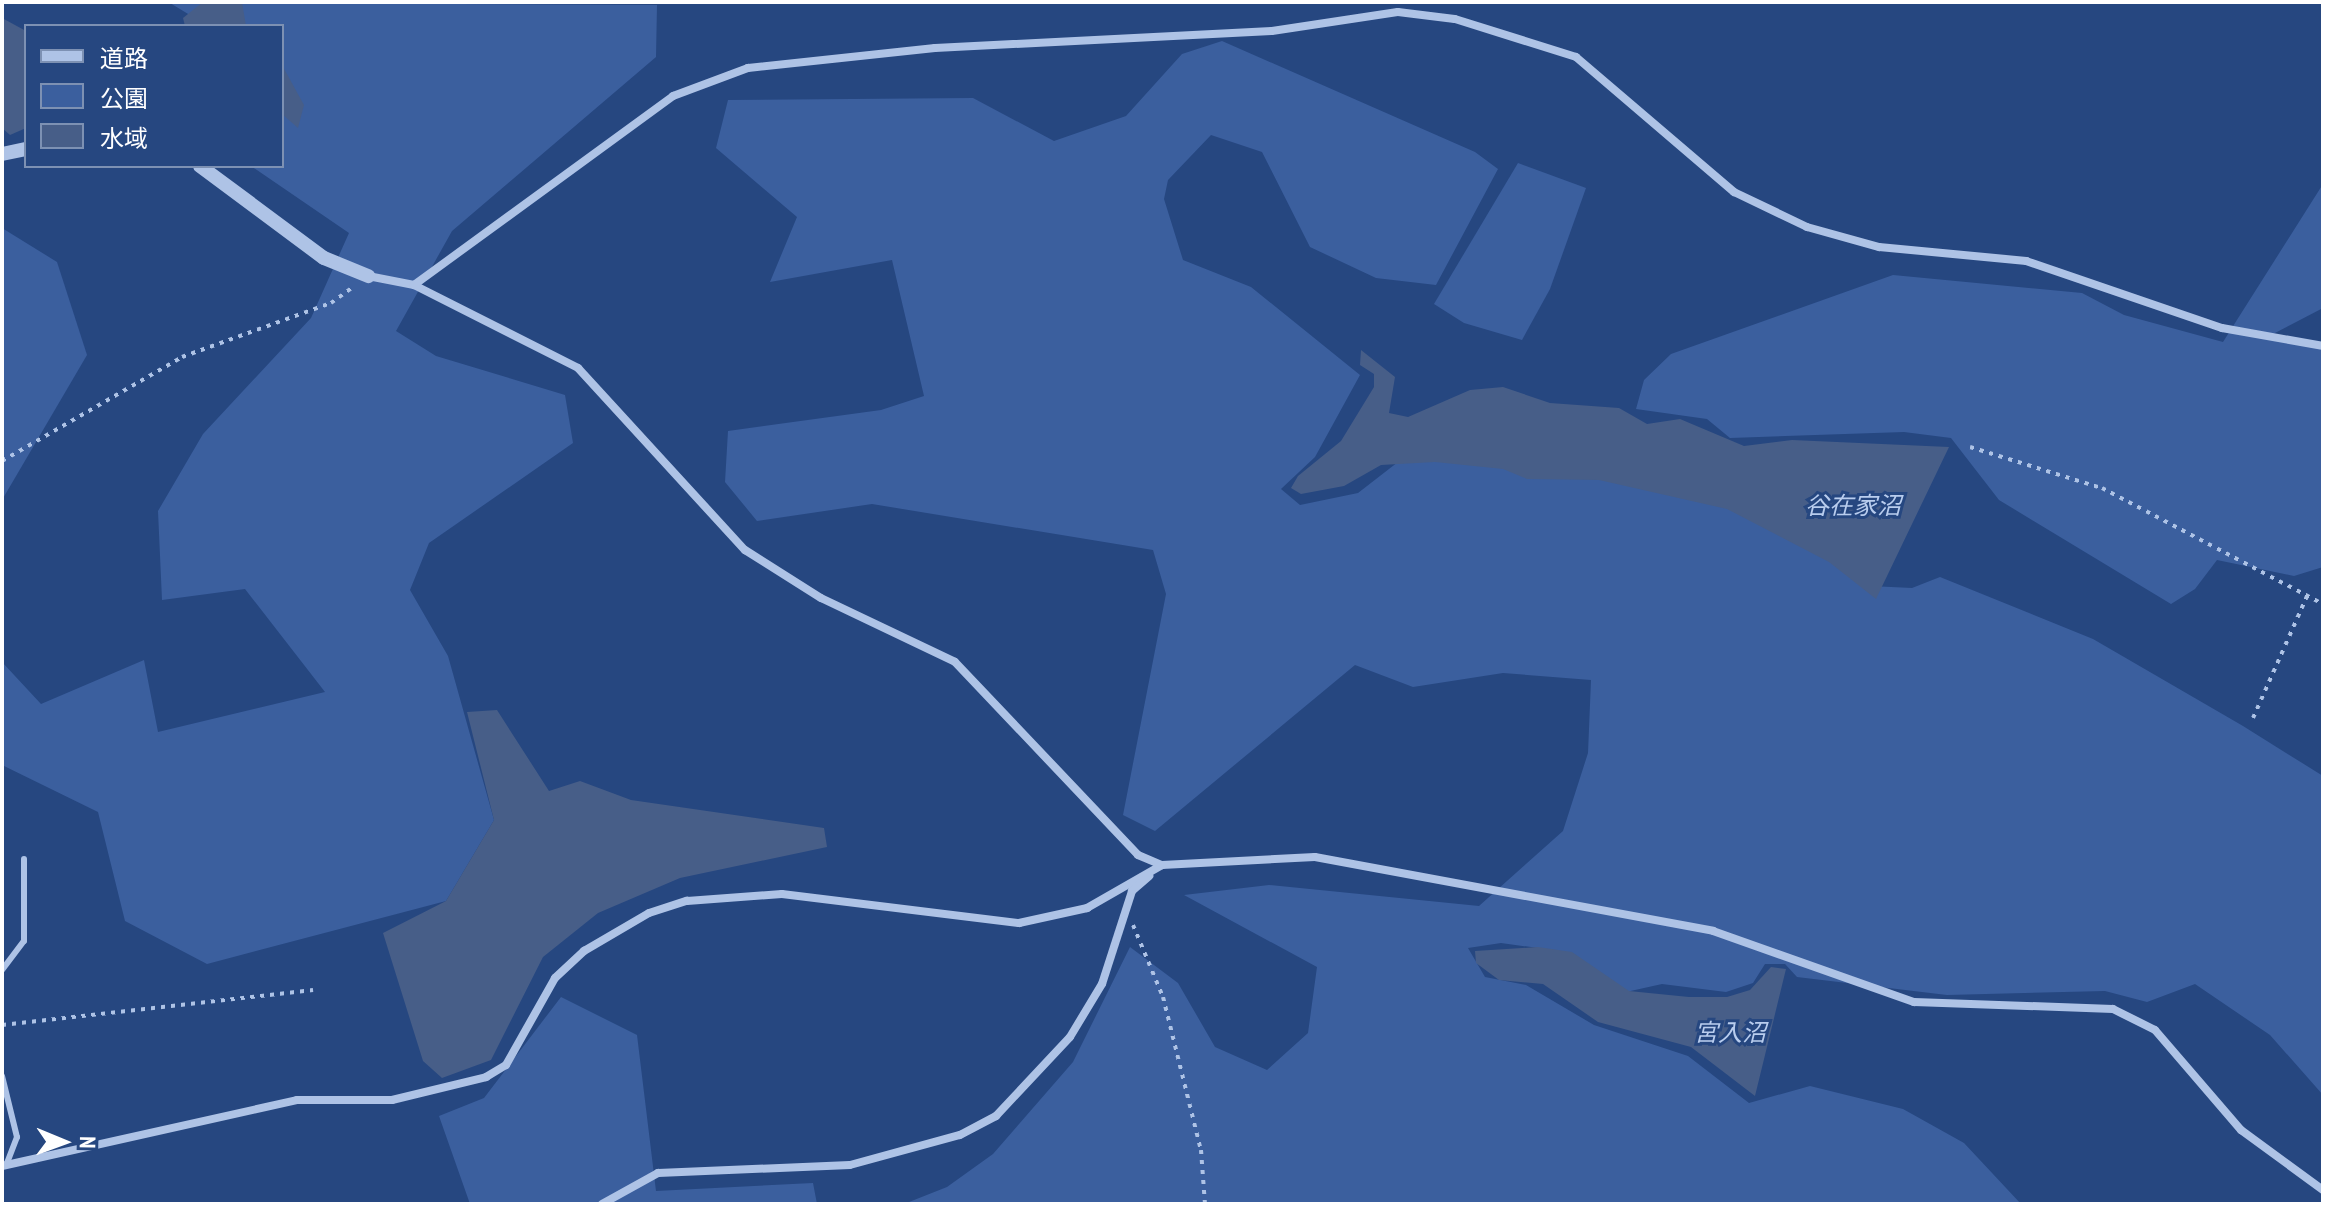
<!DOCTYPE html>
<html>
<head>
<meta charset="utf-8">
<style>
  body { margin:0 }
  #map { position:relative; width:2325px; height:1206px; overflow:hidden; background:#264780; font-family:"PT Sans Narrow","Noto Sans JP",sans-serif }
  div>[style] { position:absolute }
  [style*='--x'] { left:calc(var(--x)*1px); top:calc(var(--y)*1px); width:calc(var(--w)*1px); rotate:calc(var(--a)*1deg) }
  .green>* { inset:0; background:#3b5f9e }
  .water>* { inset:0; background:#475e88 }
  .path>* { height:4px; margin-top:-2px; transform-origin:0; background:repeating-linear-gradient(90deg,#aec3e6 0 4px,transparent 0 10px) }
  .service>* { height:6px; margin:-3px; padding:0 3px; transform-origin:3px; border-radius:3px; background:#aec3e6 }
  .minor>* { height:8px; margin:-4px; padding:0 4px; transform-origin:4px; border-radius:4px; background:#aec3e6 }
  .tertiary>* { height:14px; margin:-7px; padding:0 7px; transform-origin:7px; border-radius:7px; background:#aec3e6 }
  span { translate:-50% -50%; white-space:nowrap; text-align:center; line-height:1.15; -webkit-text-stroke:6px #264780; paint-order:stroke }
  .water-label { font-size:24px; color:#b9cdee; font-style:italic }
  .frame { position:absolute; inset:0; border:4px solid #fff; pointer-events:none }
  .legend { position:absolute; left:24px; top:24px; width:260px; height:144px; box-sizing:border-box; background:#264780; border:2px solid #7d91b3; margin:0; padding:10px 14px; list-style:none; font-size:24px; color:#fff }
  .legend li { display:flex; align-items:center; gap:16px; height:40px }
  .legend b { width:40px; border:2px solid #7d91b3 }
  .north { position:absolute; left:24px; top:1102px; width:80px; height:80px; -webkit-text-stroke:6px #264780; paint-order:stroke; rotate:91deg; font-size:22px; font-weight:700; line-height:32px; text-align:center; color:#fff }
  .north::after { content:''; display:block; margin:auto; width:28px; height:36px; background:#fff; clip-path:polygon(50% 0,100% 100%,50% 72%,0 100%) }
</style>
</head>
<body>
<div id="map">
  <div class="green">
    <i style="clip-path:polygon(86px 2px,657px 5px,656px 57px,452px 231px,396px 331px,436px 356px,565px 395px,573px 443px,429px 543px,410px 590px,448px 656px,494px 820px,446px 901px,207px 964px,125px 921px,98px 812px,2px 765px,2px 662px,41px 704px,144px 660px,158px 732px,325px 692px,245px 589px,162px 600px,158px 511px,203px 434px,311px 318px,349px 233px,251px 166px,282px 166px,282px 26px,208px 26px,170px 3px)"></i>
    <i style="clip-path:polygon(1222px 41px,1475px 152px,1498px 169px,1436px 285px,1376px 278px,1310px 247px,1262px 152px,1211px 135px,1168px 180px,1164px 199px,1183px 260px,1251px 287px,1360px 375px,1315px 457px,1281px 489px,1300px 505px,1358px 493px,1398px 462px,1442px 456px,1736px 495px,1870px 586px,1912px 588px,1940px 577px,2093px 639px,2243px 726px,2323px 776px,2323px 1095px,2270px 1035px,2195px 984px,2147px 1002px,2105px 991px,1947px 995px,1797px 977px,1785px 964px,1765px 964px,1753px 983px,1726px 992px,1662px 984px,1608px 996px,1538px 948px,1501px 943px,1468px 948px,1485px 977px,1526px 985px,1594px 1025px,1688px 1056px,1749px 1103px,1810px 1086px,1903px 1109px,1964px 1143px,2021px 1204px,904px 1204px,947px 1187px,993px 1154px,1073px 1062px,1130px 947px,1178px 983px,1215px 1047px,1267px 1070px,1308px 1033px,1317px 967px,1184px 895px,1269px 885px,1479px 906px,1563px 831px,1588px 753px,1591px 680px,1503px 673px,1413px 687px,1355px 665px,1155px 831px,1123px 815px,1166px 594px,1153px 550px,872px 504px,757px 521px,725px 482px,728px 431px,881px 410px,924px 396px,892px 260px,770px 282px,797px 217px,716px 148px,728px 100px,973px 98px,1054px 141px,1126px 116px,1182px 54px)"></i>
    <i style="clip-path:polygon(1518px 163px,1586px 188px,1550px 289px,1522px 340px,1464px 323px,1434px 304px)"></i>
    <i style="clip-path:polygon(2323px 184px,2323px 308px,2273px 334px,2323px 350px,2323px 567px,2294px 576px,2217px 560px,2195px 589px,2171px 604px,1999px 500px,1951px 438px,1904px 432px,1730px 438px,1707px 419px,1636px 409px,1644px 380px,1671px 354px,1893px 275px,2082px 293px,2124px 315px,2223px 342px)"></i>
    <i style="clip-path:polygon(2px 228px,57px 262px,87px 355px,2px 500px)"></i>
    <i style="clip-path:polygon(561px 997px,637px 1035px,656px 1191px,813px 1183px,817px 1204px,470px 1204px,439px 1116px,484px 1098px)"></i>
  </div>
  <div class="water">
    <i style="clip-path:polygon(203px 2px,242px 2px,246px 26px,185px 26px,183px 18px)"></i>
    <i style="clip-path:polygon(2px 18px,26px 31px,26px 128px,10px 135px,2px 128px)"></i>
    <i style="clip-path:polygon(282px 65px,304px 105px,298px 128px,282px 114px)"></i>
    <i style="clip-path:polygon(1361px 350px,1395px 377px,1389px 413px,1408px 417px,1470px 390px,1503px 387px,1550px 403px,1619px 408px,1647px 424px,1680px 419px,1744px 446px,1792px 440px,1949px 447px,1876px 599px,1829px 562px,1727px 509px,1599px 480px,1527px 479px,1503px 469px,1435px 462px,1381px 465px,1344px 486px,1301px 494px,1291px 488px,1298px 476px,1341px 441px,1374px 387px,1374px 374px,1360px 365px)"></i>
    <i style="clip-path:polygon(497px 710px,549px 791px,580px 781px,631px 800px,824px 828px,827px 847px,680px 878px,598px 913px,543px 957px,491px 1060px,442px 1078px,423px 1061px,383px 933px,446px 901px,494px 820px,467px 712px)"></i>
    <i style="clip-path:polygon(1538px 947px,1572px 952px,1629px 991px,1689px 997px,1727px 997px,1750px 990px,1771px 967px,1786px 969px,1755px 1096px,1691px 1047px,1598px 1022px,1543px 984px,1499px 980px,1476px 963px,1475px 951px)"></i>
  </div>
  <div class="path">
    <i style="--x:1970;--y:447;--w:138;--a:17.3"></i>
    <i style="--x:2102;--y:488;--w:250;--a:27.7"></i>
    <i style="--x:2;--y:461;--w:208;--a:-30"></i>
    <i style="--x:182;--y:357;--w:158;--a:-19.9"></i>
    <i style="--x:331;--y:303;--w:27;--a:-36"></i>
    <i style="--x:2253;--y:718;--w:133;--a:-66.1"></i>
    <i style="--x:1133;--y:925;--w:78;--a:67.4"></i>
    <i style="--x:1163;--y:997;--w:158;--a:76.1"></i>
    <i style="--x:1201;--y:1150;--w:54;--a:85.8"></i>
    <i style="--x:2;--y:1025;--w:313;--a:-6.4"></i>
  </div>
  <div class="service">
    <i style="--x:2;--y:970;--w:36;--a:-53"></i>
    <i style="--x:24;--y:941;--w:82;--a:-90"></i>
    <i style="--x:2;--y:1076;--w:63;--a:76.2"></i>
    <i style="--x:17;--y:1137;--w:30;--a:111"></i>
  </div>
  <div class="minor">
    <i style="--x:368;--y:276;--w:47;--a:11.1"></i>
    <i style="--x:414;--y:285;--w:184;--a:26.8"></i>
    <i style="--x:578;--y:368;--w:247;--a:47.5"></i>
    <i style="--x:745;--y:550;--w:90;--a:32.3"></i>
    <i style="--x:821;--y:598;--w:148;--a:25.5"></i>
    <i style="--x:955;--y:662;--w:266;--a:46.5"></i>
    <i style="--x:1138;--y:855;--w:26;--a:23"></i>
    <i style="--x:1162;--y:865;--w:153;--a:-3"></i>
    <i style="--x:1315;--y:857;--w:405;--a:10.5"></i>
    <i style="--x:1713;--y:931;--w:213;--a:19.5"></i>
    <i style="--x:1914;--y:1002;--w:199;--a:2"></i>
    <i style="--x:2113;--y:1009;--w:47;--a:26.6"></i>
    <i style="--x:2155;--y:1030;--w:132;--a:49.3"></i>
    <i style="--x:2241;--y:1130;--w:102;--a:36.2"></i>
    <i style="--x:414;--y:285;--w:321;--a:-36.1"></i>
    <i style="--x:673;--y:96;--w:80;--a:-20.5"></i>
    <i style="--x:748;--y:68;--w:188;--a:-6.1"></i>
    <i style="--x:935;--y:48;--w:337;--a:-2.9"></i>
    <i style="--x:1272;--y:31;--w:127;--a:-8.6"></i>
    <i style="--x:1398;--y:12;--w:57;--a:7"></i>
    <i style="--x:1455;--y:19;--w:127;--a:17.4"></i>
    <i style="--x:1576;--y:57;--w:208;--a:40.5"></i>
    <i style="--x:1734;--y:192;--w:81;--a:25.6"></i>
    <i style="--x:1807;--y:227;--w:75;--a:15.5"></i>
    <i style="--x:1879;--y:247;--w:148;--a:5.4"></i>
    <i style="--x:2026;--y:261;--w:207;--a:18.9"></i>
    <i style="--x:2222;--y:328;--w:103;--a:10.1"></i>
    <i style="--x:2;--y:1166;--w:302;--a:-12.6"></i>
    <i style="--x:297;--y:1100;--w:95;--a:0"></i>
    <i style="--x:392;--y:1100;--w:97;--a:-13.7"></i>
    <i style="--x:486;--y:1077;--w:23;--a:-31"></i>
    <i style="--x:506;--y:1065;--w:100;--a:-60.6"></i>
    <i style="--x:555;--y:978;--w:40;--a:-43"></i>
    <i style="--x:584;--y:951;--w:75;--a:-30.3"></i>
    <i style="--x:649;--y:913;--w:40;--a:-18"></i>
    <i style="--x:687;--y:901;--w:95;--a:-4.2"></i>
    <i style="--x:782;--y:894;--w:239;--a:7"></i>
    <i style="--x:1019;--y:923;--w:70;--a:-12.4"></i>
    <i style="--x:1087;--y:908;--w:86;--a:-29.8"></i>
    <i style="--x:602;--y:1204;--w:64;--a:-29"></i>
    <i style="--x:658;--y:1173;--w:192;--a:-2.4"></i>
    <i style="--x:850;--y:1165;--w:114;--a:-15.3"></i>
    <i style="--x:960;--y:1135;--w:41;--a:-27.8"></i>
    <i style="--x:996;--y:1116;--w:108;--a:-46.9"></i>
    <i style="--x:1070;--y:1037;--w:62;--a:-58.9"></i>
    <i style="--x:1102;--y:984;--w:98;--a:-72.1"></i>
    <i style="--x:1132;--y:891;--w:23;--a:-41"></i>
  </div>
  <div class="tertiary">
    <i style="--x:2;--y:154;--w:25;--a:-12"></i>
    <i style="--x:200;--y:166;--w:154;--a:36.6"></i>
    <i style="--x:324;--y:258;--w:48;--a:22.2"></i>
  </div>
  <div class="water-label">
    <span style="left:1853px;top:506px">谷在家沼</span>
    <span style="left:1730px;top:1033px">宮入沼</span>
  </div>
  <div class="frame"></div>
  <ul class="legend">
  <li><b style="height:10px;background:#aec3e6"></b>道路</li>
  <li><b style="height:22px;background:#3b5f9e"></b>公園</li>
  <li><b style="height:22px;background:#475e88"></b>水域</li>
  </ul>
  <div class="north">N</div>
</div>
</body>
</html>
